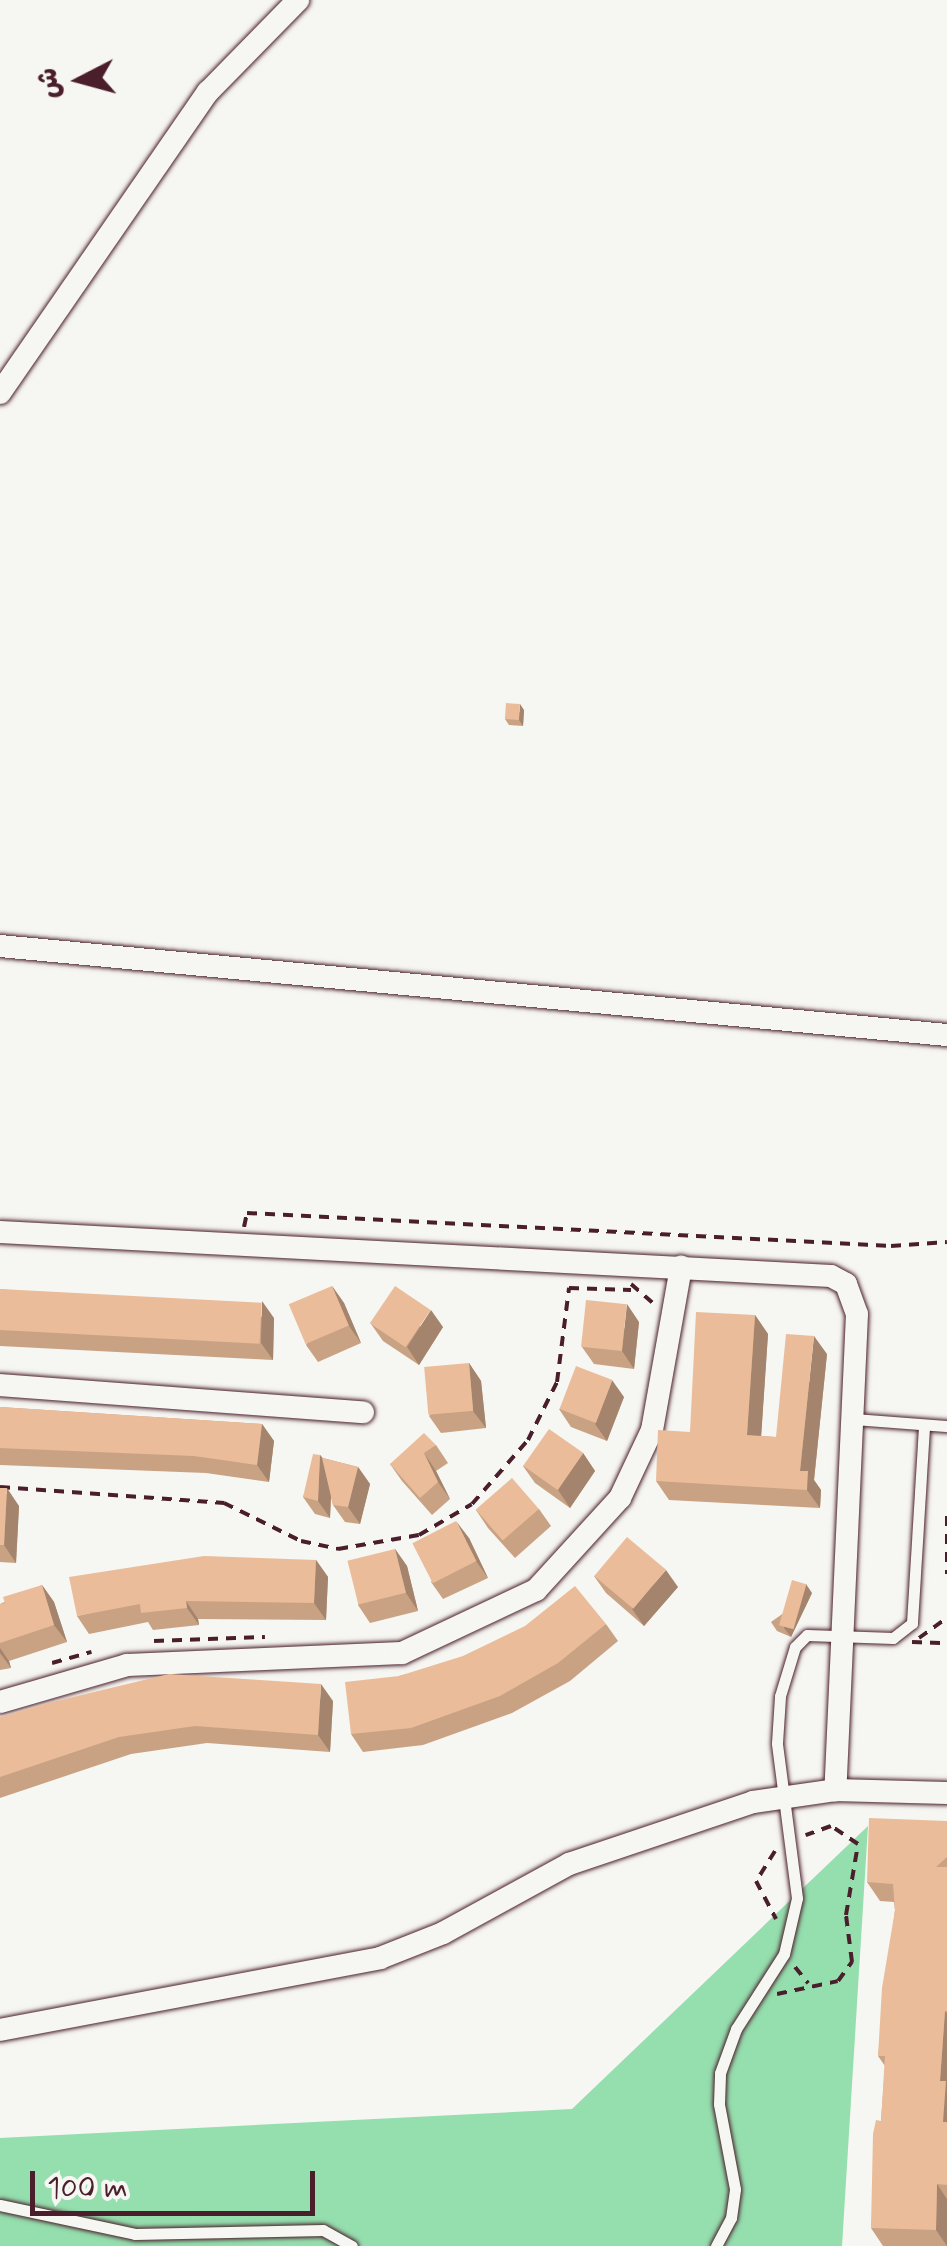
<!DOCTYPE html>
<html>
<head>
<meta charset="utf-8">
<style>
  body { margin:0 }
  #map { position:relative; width:947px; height:2246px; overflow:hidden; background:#f6f6f2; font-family:Mynerve,"Playpen Sans Arabic",sans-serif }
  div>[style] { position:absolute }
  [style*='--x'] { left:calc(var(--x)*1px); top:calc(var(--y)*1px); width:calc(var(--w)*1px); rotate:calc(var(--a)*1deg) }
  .green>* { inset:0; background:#95deae }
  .path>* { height:4px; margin-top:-2px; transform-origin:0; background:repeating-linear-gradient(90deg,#4a1f2b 0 10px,transparent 0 18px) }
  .roads { filter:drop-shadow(0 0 2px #4a1f2b) drop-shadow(0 0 2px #4a1f2b) }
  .service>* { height:11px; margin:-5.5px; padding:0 5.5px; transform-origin:5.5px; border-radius:5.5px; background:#f6f6f2 }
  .minor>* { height:22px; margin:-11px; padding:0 11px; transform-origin:11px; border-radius:11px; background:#f6f6f2 }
  .wall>* { inset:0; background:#c9a284 }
  .shaded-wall>* { inset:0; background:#a4846c }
  .building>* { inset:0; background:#eabc9a; transform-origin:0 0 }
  span { translate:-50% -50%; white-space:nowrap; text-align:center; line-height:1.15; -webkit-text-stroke:9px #f6f6f2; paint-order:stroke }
  .north { position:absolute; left:30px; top:30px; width:100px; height:100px; -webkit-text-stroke:8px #f6f6f2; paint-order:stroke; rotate:264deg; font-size:28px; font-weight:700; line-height:40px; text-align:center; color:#4a1f2b }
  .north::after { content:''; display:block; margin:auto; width:35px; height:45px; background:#4a1f2b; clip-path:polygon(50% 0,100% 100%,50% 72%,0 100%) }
  .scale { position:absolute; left:30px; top:2171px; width:285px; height:45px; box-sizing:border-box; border:5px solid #4a1f2b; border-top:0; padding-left:12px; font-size:30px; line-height:35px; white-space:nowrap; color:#4a1f2b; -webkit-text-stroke:8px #f6f6f2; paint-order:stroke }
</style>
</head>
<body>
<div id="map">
  <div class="green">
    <i style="clip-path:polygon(868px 1826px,842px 2246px,0 2246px,0 2138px,572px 2109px)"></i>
  </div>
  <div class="path">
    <i style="--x:244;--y:1227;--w:14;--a:-78"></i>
    <i style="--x:247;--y:1213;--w:645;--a:2.93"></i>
    <i style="--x:891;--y:1246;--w:56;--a:-4.1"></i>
    <i style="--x:631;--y:1284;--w:32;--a:41"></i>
    <i style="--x:0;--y:1487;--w:225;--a:4.1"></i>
    <i style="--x:224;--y:1503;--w:86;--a:26.3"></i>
    <i style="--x:301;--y:1541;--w:38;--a:12"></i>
    <i style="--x:338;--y:1549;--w:82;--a:-9.8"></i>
    <i style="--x:419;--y:1535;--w:61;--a:-30.3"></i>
    <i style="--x:472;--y:1504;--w:85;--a:-48.8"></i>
    <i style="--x:528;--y:1440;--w:65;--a:-63.4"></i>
    <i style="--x:557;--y:1382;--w:95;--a:-82.7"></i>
    <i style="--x:569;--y:1288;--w:62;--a:1.8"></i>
    <i style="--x:947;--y:1516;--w:58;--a:90"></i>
    <i style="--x:919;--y:1638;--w:34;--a:-36"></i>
    <i style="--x:154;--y:1641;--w:111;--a:-2.1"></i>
    <i style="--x:912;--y:1642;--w:35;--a:2"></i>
    <i style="--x:52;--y:1663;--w:41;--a:-15.8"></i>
    <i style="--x:775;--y:1851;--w:36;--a:122"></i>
    <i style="--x:756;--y:1881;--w:43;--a:62.2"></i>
    <i style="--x:795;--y:1967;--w:21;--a:51"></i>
    <i style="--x:777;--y:1994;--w:62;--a:-12"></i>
    <i style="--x:838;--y:1981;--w:24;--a:-54"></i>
    <i style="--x:852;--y:1962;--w:47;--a:-97.3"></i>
    <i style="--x:846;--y:1915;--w:72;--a:-80.4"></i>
    <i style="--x:858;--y:1844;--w:32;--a:-146"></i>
    <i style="--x:831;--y:1826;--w:27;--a:160"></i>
  </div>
  <div class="roads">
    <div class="service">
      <i style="--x:853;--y:1419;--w:94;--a:4.3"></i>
      <i style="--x:0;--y:2205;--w:138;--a:12.1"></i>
      <i style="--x:135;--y:2234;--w:188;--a:-1.2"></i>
      <i style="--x:323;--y:2230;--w:33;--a:29"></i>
      <i style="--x:716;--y:2246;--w:32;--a:-62"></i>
      <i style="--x:731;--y:2218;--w:29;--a:-82"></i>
      <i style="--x:735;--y:2189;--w:86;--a:-100.7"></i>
      <i style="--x:719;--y:2104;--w:31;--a:-88"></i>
      <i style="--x:720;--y:2073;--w:47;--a:-70"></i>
      <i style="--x:736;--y:2029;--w:89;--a:-57.4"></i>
      <i style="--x:784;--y:1954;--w:57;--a:-76.9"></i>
      <i style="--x:797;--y:1898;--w:156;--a:-97.4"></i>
      <i style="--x:777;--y:1743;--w:47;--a:-86.3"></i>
      <i style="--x:780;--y:1696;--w:51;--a:-73"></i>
      <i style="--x:795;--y:1647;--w:17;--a:-45"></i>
      <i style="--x:807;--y:1635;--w:86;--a:2"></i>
      <i style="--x:893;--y:1638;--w:24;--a:-38"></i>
      <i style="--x:912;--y:1623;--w:198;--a:-86.5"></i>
    </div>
    <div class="minor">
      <i style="--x:0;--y:393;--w:366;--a:-55.4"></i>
      <i style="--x:208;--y:92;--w:129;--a:-45.6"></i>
      <i style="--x:0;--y:946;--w:951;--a:5.37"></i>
      <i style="--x:0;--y:1232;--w:832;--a:3.03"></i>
      <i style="--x:831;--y:1276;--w:17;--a:28"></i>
      <i style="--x:846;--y:1284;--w:32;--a:70"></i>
      <i style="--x:857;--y:1314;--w:477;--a:92.6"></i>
      <i style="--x:0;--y:1385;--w:364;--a:4.3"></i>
      <i style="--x:0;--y:1702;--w:132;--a:-16.2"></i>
      <i style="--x:127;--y:1665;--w:275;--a:-2.5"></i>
      <i style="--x:402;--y:1653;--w:148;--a:-25.2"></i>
      <i style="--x:536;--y:1590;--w:125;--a:-47.6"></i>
      <i style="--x:620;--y:1498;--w:75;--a:-64.8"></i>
      <i style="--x:652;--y:1430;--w:166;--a:-79.9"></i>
      <i style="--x:0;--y:2030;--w:387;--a:-10.7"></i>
      <i style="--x:380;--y:1958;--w:68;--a:-21.6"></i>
      <i style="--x:443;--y:1933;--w:144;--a:-28.7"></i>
      <i style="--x:569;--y:1864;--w:194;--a:-18.6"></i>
      <i style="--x:753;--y:1802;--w:83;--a:-8.3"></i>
      <i style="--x:835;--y:1790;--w:112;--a:1.5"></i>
    </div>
  </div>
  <div class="wall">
    <i style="clip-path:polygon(524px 710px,523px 726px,509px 725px,505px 719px)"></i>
    <i style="clip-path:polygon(332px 1286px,344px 1303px,361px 1343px,318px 1362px,306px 1345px)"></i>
    <i style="clip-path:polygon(0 1289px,274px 1318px,273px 1360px,0 1346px)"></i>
    <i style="clip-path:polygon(755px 1315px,768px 1334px,761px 1436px,776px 1437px,827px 1354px,814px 1480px,821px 1490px,820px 1508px,669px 1500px,656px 1481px,690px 1432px)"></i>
    <i style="clip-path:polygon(639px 1322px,634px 1369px,594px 1364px,582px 1347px)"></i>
    <i style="clip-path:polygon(371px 1324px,443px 1327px,419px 1365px,383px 1341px)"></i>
    <i style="clip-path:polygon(469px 1363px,481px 1381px,486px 1428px,441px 1433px,429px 1416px)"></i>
    <i style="clip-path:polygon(624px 1397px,607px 1441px,571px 1427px,559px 1409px)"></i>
    <i style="clip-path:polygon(0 1407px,262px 1424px,274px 1441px,269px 1482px,206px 1473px,0 1465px)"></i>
    <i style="clip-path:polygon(436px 1445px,448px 1463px,436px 1471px,450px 1499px,432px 1515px,402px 1481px,390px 1464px)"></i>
    <i style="clip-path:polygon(583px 1453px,595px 1471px,570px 1508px,535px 1483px,523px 1466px)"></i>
    <i style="clip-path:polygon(320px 1455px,323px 1458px,358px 1467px,370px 1484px,360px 1524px,345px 1522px,333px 1505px,331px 1497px,330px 1518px,315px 1514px,303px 1497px)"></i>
    <i style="clip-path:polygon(0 1488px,19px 1506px,16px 1563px,0 1562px)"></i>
    <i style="clip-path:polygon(539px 1509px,551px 1526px,515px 1558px,488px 1528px,476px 1510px)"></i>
    <i style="clip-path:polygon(469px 1538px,488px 1578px,443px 1599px,431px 1582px)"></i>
    <i style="clip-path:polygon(395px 1549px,407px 1566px,418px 1611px,370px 1623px,358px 1605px)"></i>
    <i style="clip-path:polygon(316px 1560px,328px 1577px,326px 1620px,198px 1619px,199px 1625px,153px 1630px,148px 1622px,89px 1634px,77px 1616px)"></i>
    <i style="clip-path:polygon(594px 1576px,678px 1587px,644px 1626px,606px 1593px)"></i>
    <i style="clip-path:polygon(42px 1585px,54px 1602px,67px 1642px,9px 1661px,11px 1668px,0 1670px,0 1604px)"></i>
    <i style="clip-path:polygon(812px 1593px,791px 1637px,777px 1631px,771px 1622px)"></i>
    <i style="clip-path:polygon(606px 1624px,618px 1641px,570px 1681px,512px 1713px,423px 1745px,363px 1752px,351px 1734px,399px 1676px)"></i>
    <i style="clip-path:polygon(333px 1701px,330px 1752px,207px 1743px,131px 1754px,0 1798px,0 1717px)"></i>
    <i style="clip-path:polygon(947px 1821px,947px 2246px,883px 2246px,871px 2228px,881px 2121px,885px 2066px,878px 2056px,895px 1910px,894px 1902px,880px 1901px,867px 1882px)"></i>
  </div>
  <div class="shaded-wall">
    <i style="clip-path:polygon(520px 704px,524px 710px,523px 726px,519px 720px)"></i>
    <i style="clip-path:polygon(332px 1286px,344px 1303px,361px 1343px,349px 1326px)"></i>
    <i style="clip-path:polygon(262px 1301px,274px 1318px,273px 1360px,261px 1343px)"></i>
    <i style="clip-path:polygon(627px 1304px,639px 1322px,634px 1369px,622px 1351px)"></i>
    <i style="clip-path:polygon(431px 1310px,443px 1327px,419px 1365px,407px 1347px)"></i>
    <i style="clip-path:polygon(755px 1315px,768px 1334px,760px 1454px,747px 1435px)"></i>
    <i style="clip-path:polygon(814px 1336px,827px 1354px,814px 1480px,821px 1490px,820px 1508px,807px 1490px,800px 1471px)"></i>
    <i style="clip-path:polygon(469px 1363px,481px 1381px,486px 1428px,473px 1411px)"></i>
    <i style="clip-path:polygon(612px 1380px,624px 1397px,607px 1441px,595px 1424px)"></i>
    <i style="clip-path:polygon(262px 1424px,274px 1441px,269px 1482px,257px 1465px)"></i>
    <i style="clip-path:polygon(424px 1453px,436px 1471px,450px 1499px,438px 1482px)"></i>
    <i style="clip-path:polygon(583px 1453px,595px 1471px,570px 1508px,558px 1490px)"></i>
    <i style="clip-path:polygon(320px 1455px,332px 1472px,330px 1518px,318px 1501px)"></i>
    <i style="clip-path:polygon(358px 1467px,370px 1484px,360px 1524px,348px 1507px)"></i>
    <i style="clip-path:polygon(7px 1488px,19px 1506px,16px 1563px,4px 1545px)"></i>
    <i style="clip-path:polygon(456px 1521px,469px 1538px,488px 1578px,476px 1561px)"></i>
    <i style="clip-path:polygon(395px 1549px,407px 1566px,418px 1611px,406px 1593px)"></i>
    <i style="clip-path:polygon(316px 1560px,328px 1577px,326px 1620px,314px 1603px)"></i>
    <i style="clip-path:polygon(666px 1570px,678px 1587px,644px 1626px,632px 1609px)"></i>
    <i style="clip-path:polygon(806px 1584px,812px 1593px,791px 1637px,784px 1628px)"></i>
    <i style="clip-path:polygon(42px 1585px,54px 1602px,67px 1642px,54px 1625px)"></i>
    <i style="clip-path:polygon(186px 1601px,198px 1619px,199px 1625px,187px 1608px)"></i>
    <i style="clip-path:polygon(0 1648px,9px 1661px,11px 1668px,0 1653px)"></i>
    <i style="clip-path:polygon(321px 1684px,333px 1701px,330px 1752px,318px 1735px)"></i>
    <i style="clip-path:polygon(945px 2011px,947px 2014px,947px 2127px,943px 2122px,940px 2081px)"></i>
    <i style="clip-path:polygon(937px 2184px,947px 2199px,947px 2246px,936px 2230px)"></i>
  </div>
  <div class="building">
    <i style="left:506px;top:703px;width:14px;height:16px;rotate:4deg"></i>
    <i style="left:332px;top:1286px;width:43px;height:47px;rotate:67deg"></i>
    <i style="left:395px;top:1286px;width:43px;height:45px;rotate:34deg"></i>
    <i style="left:0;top:1289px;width:262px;height:41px;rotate:3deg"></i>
    <i style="left:586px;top:1300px;width:41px;height:47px;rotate:6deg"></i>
    <i style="clip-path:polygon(696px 1312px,755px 1315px,747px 1435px,776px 1437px,786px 1334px,814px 1336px,800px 1471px,808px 1471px,807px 1490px,656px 1481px,658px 1430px,690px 1432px)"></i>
    <i style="left:469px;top:1363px;width:48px;height:45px;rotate:85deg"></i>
    <i style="left:576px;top:1366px;width:39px;height:46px;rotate:21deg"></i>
    <i style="clip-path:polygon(0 1407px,262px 1424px,257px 1465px,194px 1456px,0 1448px)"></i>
    <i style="left:549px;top:1429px;width:42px;height:45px;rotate:35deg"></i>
    <i style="clip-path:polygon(424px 1433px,436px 1445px,424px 1453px,438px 1482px,420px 1498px,390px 1464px)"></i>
    <i style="clip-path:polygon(313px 1454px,320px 1455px,318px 1501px,303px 1497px)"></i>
    <i style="clip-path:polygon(322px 1458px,358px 1467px,348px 1507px,333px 1505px)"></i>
    <i style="left:512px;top:1478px;width:41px;height:48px;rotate:49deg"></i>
    <i style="clip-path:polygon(0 1488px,7px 1488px,4px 1545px,0 1545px)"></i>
    <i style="left:456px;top:1521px;width:45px;height:49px;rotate:63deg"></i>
    <i style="left:627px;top:1537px;width:51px;height:51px;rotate:40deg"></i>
    <i style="left:395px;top:1549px;width:45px;height:49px;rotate:76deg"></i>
    <i style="clip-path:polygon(204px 1556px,316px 1560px,314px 1603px,186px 1601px,187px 1608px,141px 1613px,140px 1604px,77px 1616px,69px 1577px)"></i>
    <i style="left:792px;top:1580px;width:15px;height:47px;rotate:16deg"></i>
    <i style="clip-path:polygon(42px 1585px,54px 1625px,0 1643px,0 1604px,5px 1603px,3px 1597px)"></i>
    <i style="clip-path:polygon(575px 1586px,606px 1624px,558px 1663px,500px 1696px,411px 1728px,351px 1734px,345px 1682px,399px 1676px,463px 1656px,525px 1626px)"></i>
    <i style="clip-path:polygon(169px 1674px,321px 1684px,318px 1735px,195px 1726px,119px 1737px,0 1777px,0 1717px,44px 1704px)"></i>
    <i style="clip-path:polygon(869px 1818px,947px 1821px,947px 1857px,936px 1867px,947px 1867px,947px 2011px,945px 2011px,940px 2081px,946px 2081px,943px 2122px,947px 2122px,947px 2185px,937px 2184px,936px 2230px,871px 2228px,873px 2134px,876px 2120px,881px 2121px,885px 2056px,878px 2056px,882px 1988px,895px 1910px,893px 1884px,867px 1882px)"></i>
  </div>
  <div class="north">ش</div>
  <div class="scale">100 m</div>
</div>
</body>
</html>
